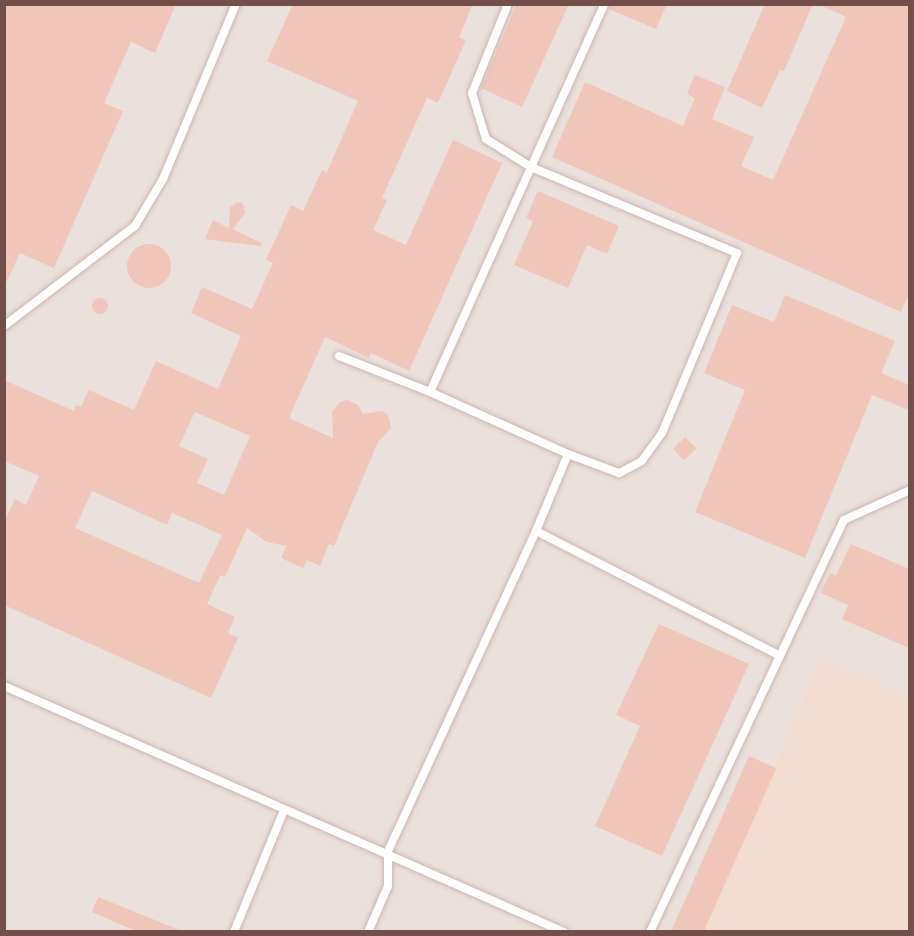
<!DOCTYPE html>
<html>
<head>
<meta charset="utf-8">
<style>
  body { margin:0 }
  #map { position:relative; width:914px; height:936px; overflow:hidden; background:#fbede2; font-family:Overpass,sans-serif }
  div>[style] { position:absolute }
  [style*='--x'] { left:calc(var(--x)*1px); top:calc(var(--y)*1px); width:calc(var(--w)*1px); rotate:calc(var(--a)*1deg) }
  .residential>* { inset:0; background:#f3ddd0 }
  .industrial>* { inset:0; background:#eae1dd }
  .building>* { inset:0; background:#f0c5ba; transform-origin:0 0 }
  .round { border-radius:50% }
  .roads { filter:drop-shadow(0 0 2px #ceb5ac) drop-shadow(0 0 2px #ceb5ac) }
  .service>* { height:8px; margin:-4px; padding:0 4px; transform-origin:4px; border-radius:4px; background:#fff }
  span { translate:-50% -50%; white-space:nowrap; text-align:center; line-height:1.15; -webkit-text-stroke:4.5px #fff1e8; paint-order:stroke }
  .frame { position:absolute; inset:0; border:6px solid #725049; pointer-events:none }
</style>
</head>
<body>
<div id="map">
  <div class="residential">
    <i style="clip-path:polygon(821px 657px,909px 696px,909px 931px,700px 932px)"></i>
  </div>
  <div class="industrial">
    <i style="clip-path:polygon(5px 5px,909px 5px,909px 696px,821px 657px,700px 931px,5px 932px)"></i>
  </div>
  <div class="building">
    <i style="clip-path:polygon(4px 4px,176px 4px,155px 53px,131px 42px,104px 103px,123px 111px,54px 268px,20px 253px,4px 287px)"></i>
    <i style="clip-path:polygon(evenodd,293px 4px,473px 4px,459px 37px,466px 40px,438px 103px,427px 98px,382px 198px,387px 200px,373px 230px,406px 245px,453px 140px,502px 163px,409px 371px,371px 353px,369px 358px,325px 337px,289px 418px,333px 438px,332px 412px,340px 402px,347px 400px,358px 405px,363px 414px,382px 411px,388px 415px,391px 428px,378px 442px,334px 546px,329px 544px,320px 566px,307px 560px,303px 568px,281px 558px,286px 546px,267px 542px,247px 528px,225px 577px,220px 575px,207px 604px,235px 617px,228px 633px,238px 638px,211px 698px,4px 605px,4px 522px,15px 499px,26px 505px,39px 476px,4px 461px,4px 380px,74px 411px,76px 405px,81px 407px,89px 390px,134px 410px,156px 361px,218px 389px,241px 336px,191px 313px,202px 287px,252px 309px,273px 263px,266px 260px,291px 205px,303px 211px,322px 170px,327px 172px,358px 101px,267px 61px,293px 4px,195px 412px,250px 436px,224px 495px,197px 483px,208px 459px,179px 446px,195px 412px,293px 4px,92px 491px,167px 525px,172px 513px,222px 535px,199px 583px,75px 528px,92px 491px)"></i>
    <i style="clip-path:polygon(517px 4px,569px 4px,522px 107px,481px 88px)"></i>
    <i style="clip-path:polygon(610px 4px,667px 4px,656px 29px,609px 9px)"></i>
    <i style="clip-path:polygon(765px 4px,813px 4px,784px 71px,780px 70px,762px 108px,727px 91px)"></i>
    <i style="clip-path:polygon(818px 4px,909px 4px,909px 294px,901px 312px,552px 157px,585px 82px,683px 126px,695px 98px,687px 94px,695px 75px,725px 87px,712px 119px,754px 137px,741px 166px,773px 180px,846px 17px)"></i>
    <i style="clip-path:polygon(538px 191px,619px 226px,607px 254px,587px 245px,568px 288px,514px 265px,533px 221px,526px 218px)"></i>
    <i style="clip-path:polygon(238px 202px,243px 204px,245px 213px,233px 229px,261px 243px,261px 246px,205px 239px,213px 220px,229px 228px,230px 207px)"></i>
    <i class="round" style="left:127px;top:244px;width:44px;height:44px"></i>
    <i style="clip-path:polygon(785px 295px,895px 341px,881px 373px,909px 385px,909px 410px,872px 395px,805px 558px,695px 512px,745px 390px,704px 373px,732px 305px,774px 322px)"></i>
    <i class="round" style="left:92px;top:298px;width:16px;height:16px"></i>
    <i style="left:685px;top:437px;width:16px;height:17px;rotate:45deg"></i>
    <i style="clip-path:polygon(851px 544px,909px 569px,909px 648px,842px 619px,848px 605px,821px 593px,830px 573px,836px 576px)"></i>
    <i style="clip-path:polygon(659px 624px,749px 664px,662px 856px,595px 826px,640px 726px,616px 715px)"></i>
    <i style="left:749px;top:756px;width:30px;height:192px;rotate:24deg"></i>
    <i style="clip-path:polygon(98px 897px,182px 931px,182px 932px,138px 932px,92px 912px)"></i>
  </div>
  <div class="roads">
    <div class="service">
      <i style="--x:508;--y:4;--w:96;--a:112"></i>
      <i style="--x:472;--y:93;--w:48;--a:73.1"></i>
      <i style="--x:486;--y:139;--w:53;--a:31.9"></i>
      <i style="--x:531;--y:167;--w:223;--a:22.7"></i>
      <i style="--x:737;--y:253;--w:195;--a:112.6"></i>
      <i style="--x:662;--y:433;--w:34;--a:126"></i>
      <i style="--x:642;--y:461;--w:26;--a:152"></i>
      <i style="--x:619;--y:473;--w:54;--a:-159.6"></i>
      <i style="--x:4;--y:326;--w:165;--a:-37.4"></i>
      <i style="--x:135;--y:226;--w:55;--a:-59.2"></i>
      <i style="--x:163;--y:179;--w:190;--a:-67.4"></i>
      <i style="--x:339;--y:356;--w:98;--a:21.6"></i>
      <i style="--x:430;--y:392;--w:151;--a:24.2"></i>
      <i style="--x:568;--y:454;--w:83;--a:112.6"></i>
      <i style="--x:536;--y:531;--w:353;--a:114.8"></i>
      <i style="--x:388;--y:852;--w:34;--a:90"></i>
      <i style="--x:388;--y:886;--w:50;--a:113.5"></i>
      <i style="--x:430;--y:392;--w:425;--a:-65.8"></i>
      <i style="--x:536;--y:531;--w:274;--a:27.1"></i>
      <i style="--x:4;--y:686;--w:612;--a:23.72"></i>
      <i style="--x:234;--y:932;--w:132;--a:-67.7"></i>
      <i style="--x:650;--y:932;--w:455;--a:-64.8"></i>
      <i style="--x:844;--y:520;--w:72;--a:-24.4"></i>
    </div>
  </div>
  <div class="frame"></div>
</div>
</body>
</html>
